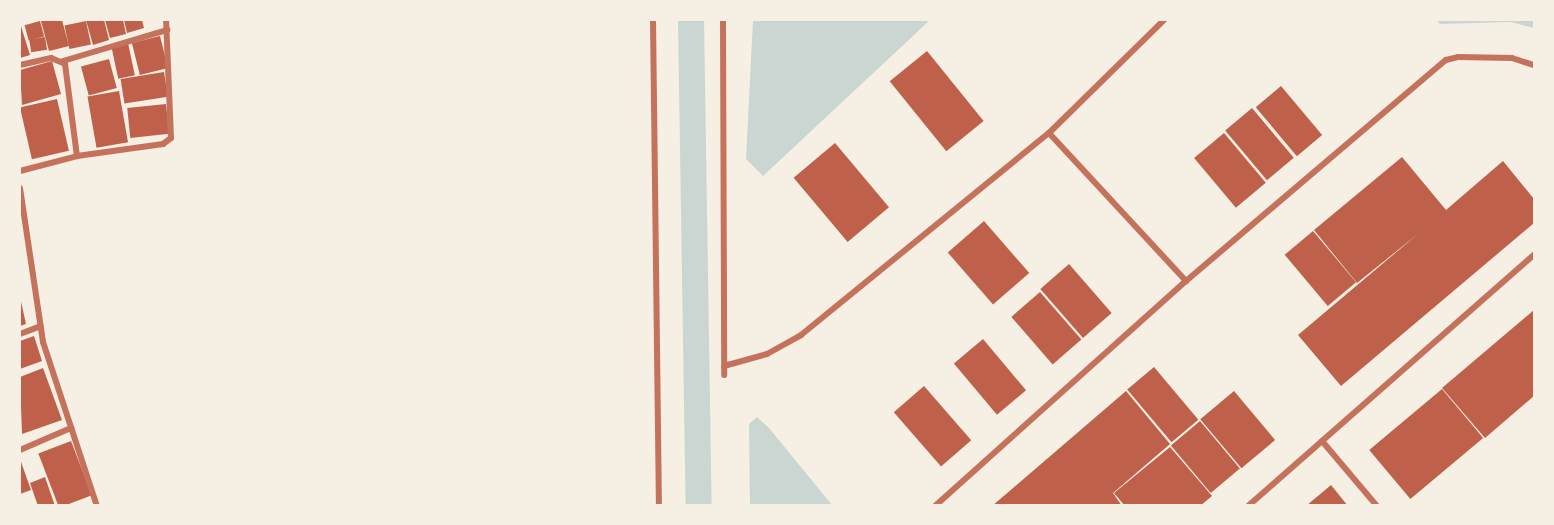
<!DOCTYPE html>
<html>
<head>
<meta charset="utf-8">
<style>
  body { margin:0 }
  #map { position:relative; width:1554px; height:525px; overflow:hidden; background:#f6efe4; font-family:"Sofia Sans Condensed",sans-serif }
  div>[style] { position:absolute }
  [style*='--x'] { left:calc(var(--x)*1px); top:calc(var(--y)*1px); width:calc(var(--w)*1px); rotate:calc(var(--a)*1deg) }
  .water>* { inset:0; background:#c9d6d2 }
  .canal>* { height:26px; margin:-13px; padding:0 13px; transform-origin:13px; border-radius:13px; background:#c9d6d2 }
  .building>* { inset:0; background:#bf614a; transform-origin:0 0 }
  .minor>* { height:6px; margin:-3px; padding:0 3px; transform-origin:3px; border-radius:3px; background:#c5725c }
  span { translate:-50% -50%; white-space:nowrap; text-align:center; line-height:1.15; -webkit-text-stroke:5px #f6efe4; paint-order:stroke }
  .frame { position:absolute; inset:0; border:21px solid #f6efe4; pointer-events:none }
</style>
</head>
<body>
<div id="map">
  <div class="water">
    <i style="clip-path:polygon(753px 20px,930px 20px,763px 176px,746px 159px)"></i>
    <i style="clip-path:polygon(1436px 20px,1534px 20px,1534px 28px,1511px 22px,1440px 24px)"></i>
    <i style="clip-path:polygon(757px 417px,769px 428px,832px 505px,750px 505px,749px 424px)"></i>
  </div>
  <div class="canal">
    <i style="--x:691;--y:20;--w:486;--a:89.1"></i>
  </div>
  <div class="building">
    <i style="clip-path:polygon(62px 20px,69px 46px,49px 51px,41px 21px)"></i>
    <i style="clip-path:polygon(86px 20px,104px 20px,109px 40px,93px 45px)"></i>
    <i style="clip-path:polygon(105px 20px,123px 20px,126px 34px,110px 38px)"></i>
    <i style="clip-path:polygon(124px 20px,142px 20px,144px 28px,127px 33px)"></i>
    <i style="left:40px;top:21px;width:16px;height:16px;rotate:75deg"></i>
    <i style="left:86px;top:21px;width:24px;height:22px;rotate:78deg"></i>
    <i style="clip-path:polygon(20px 23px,30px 55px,20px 58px)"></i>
    <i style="left:160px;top:36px;width:33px;height:29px;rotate:76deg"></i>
    <i style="left:45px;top:37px;width:13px;height:16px;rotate:81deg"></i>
    <i style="left:128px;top:43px;width:33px;height:17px;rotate:78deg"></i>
    <i style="left:927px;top:51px;width:90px;height:48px;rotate:51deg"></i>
    <i style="left:109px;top:59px;width:30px;height:29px;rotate:75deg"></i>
    <i style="clip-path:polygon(52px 61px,61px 94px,22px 105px,20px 70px)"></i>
    <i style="left:164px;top:72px;width:25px;height:44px;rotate:81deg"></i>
    <i style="left:1281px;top:86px;width:64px;height:33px;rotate:50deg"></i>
    <i style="left:119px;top:91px;width:52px;height:32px;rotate:80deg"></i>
    <i style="left:57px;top:99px;width:53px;height:38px;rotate:77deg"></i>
    <i style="left:166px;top:104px;width:30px;height:39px;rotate:84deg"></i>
    <i style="left:1252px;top:108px;width:65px;height:35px;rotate:50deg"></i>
    <i style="left:1224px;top:133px;width:65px;height:39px;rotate:50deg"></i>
    <i style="left:835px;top:143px;width:84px;height:54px;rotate:50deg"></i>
    <i style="clip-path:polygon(1402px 157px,1446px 210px,1503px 161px,1534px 199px,1534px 223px,1341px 386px,1298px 335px,1419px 233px,1357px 283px,1314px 230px)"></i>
    <i style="left:984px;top:221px;width:69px;height:48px;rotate:49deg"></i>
    <i style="left:1313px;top:231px;width:67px;height:37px;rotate:50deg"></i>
    <i style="left:1069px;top:264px;width:65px;height:38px;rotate:49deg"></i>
    <i style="left:1040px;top:292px;width:63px;height:38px;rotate:49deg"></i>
    <i style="clip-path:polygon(20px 297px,26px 324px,20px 326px)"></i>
    <i style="clip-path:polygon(1534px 310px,1534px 396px,1485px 438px,1442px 388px)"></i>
    <i style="clip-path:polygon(34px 336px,42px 361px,20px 369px,20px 341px)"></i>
    <i style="left:983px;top:339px;width:67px;height:38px;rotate:50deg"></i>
    <i style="left:1154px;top:367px;width:69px;height:35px;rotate:50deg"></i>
    <i style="clip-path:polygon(43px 368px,62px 420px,22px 434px,20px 377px)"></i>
    <i style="left:924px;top:386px;width:72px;height:40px;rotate:49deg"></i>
    <i style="left:1442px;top:389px;width:64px;height:95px;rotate:50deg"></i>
    <i style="clip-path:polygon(1126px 391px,1170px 444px,1113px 493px,1122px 506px,992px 506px)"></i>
    <i style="left:1234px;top:391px;width:64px;height:44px;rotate:50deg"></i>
    <i style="left:1200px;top:421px;width:62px;height:38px;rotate:50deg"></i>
    <i style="left:71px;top:441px;width:58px;height:35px;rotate:69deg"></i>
    <i style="clip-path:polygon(1170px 447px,1212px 496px,1200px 506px,1125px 506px,1114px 493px)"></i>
    <i style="clip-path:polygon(20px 459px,31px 490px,20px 494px)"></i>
    <i style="clip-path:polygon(45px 477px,55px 506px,38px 506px,30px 483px)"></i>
    <i style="clip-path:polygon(1331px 485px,1348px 506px,1306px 506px)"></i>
  </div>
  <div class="minor">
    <i style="--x:653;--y:20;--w:486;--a:89.3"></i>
    <i style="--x:723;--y:20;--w:355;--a:89.8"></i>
    <i style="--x:63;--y:61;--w:109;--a:-16.6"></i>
    <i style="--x:20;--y:65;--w:32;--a:-13"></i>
    <i style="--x:51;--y:58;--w:15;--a:23"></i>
    <i style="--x:65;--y:64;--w:93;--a:82.6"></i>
    <i style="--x:1049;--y:133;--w:202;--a:47.2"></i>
    <i style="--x:20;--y:171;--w:59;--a:-14.7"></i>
    <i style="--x:77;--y:156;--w:87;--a:-7.9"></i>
    <i style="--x:163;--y:144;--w:10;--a:-37"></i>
    <i style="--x:171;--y:138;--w:118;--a:-92.4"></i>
    <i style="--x:20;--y:188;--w:156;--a:81.5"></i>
    <i style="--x:43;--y:342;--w:173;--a:71.8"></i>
    <i style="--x:20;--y:334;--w:22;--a:-21"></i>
    <i style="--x:724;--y:366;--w:45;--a:-15.6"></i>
    <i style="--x:767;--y:354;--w:39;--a:-29"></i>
    <i style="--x:801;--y:335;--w:320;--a:-39.2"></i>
    <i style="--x:1049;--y:133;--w:161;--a:-44.5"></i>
    <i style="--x:1322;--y:441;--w:85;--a:49.8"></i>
    <i style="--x:20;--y:450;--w:56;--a:-23.3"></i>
    <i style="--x:935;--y:506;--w:337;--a:-41.9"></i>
    <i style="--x:1186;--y:281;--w:341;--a:-40.4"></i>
    <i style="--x:1446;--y:60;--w:12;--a:-14"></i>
    <i style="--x:1458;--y:57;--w:54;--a:1.1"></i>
    <i style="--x:1512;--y:58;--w:23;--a:18"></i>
    <i style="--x:1248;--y:506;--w:381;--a:-41.3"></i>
  </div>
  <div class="frame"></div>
</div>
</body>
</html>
